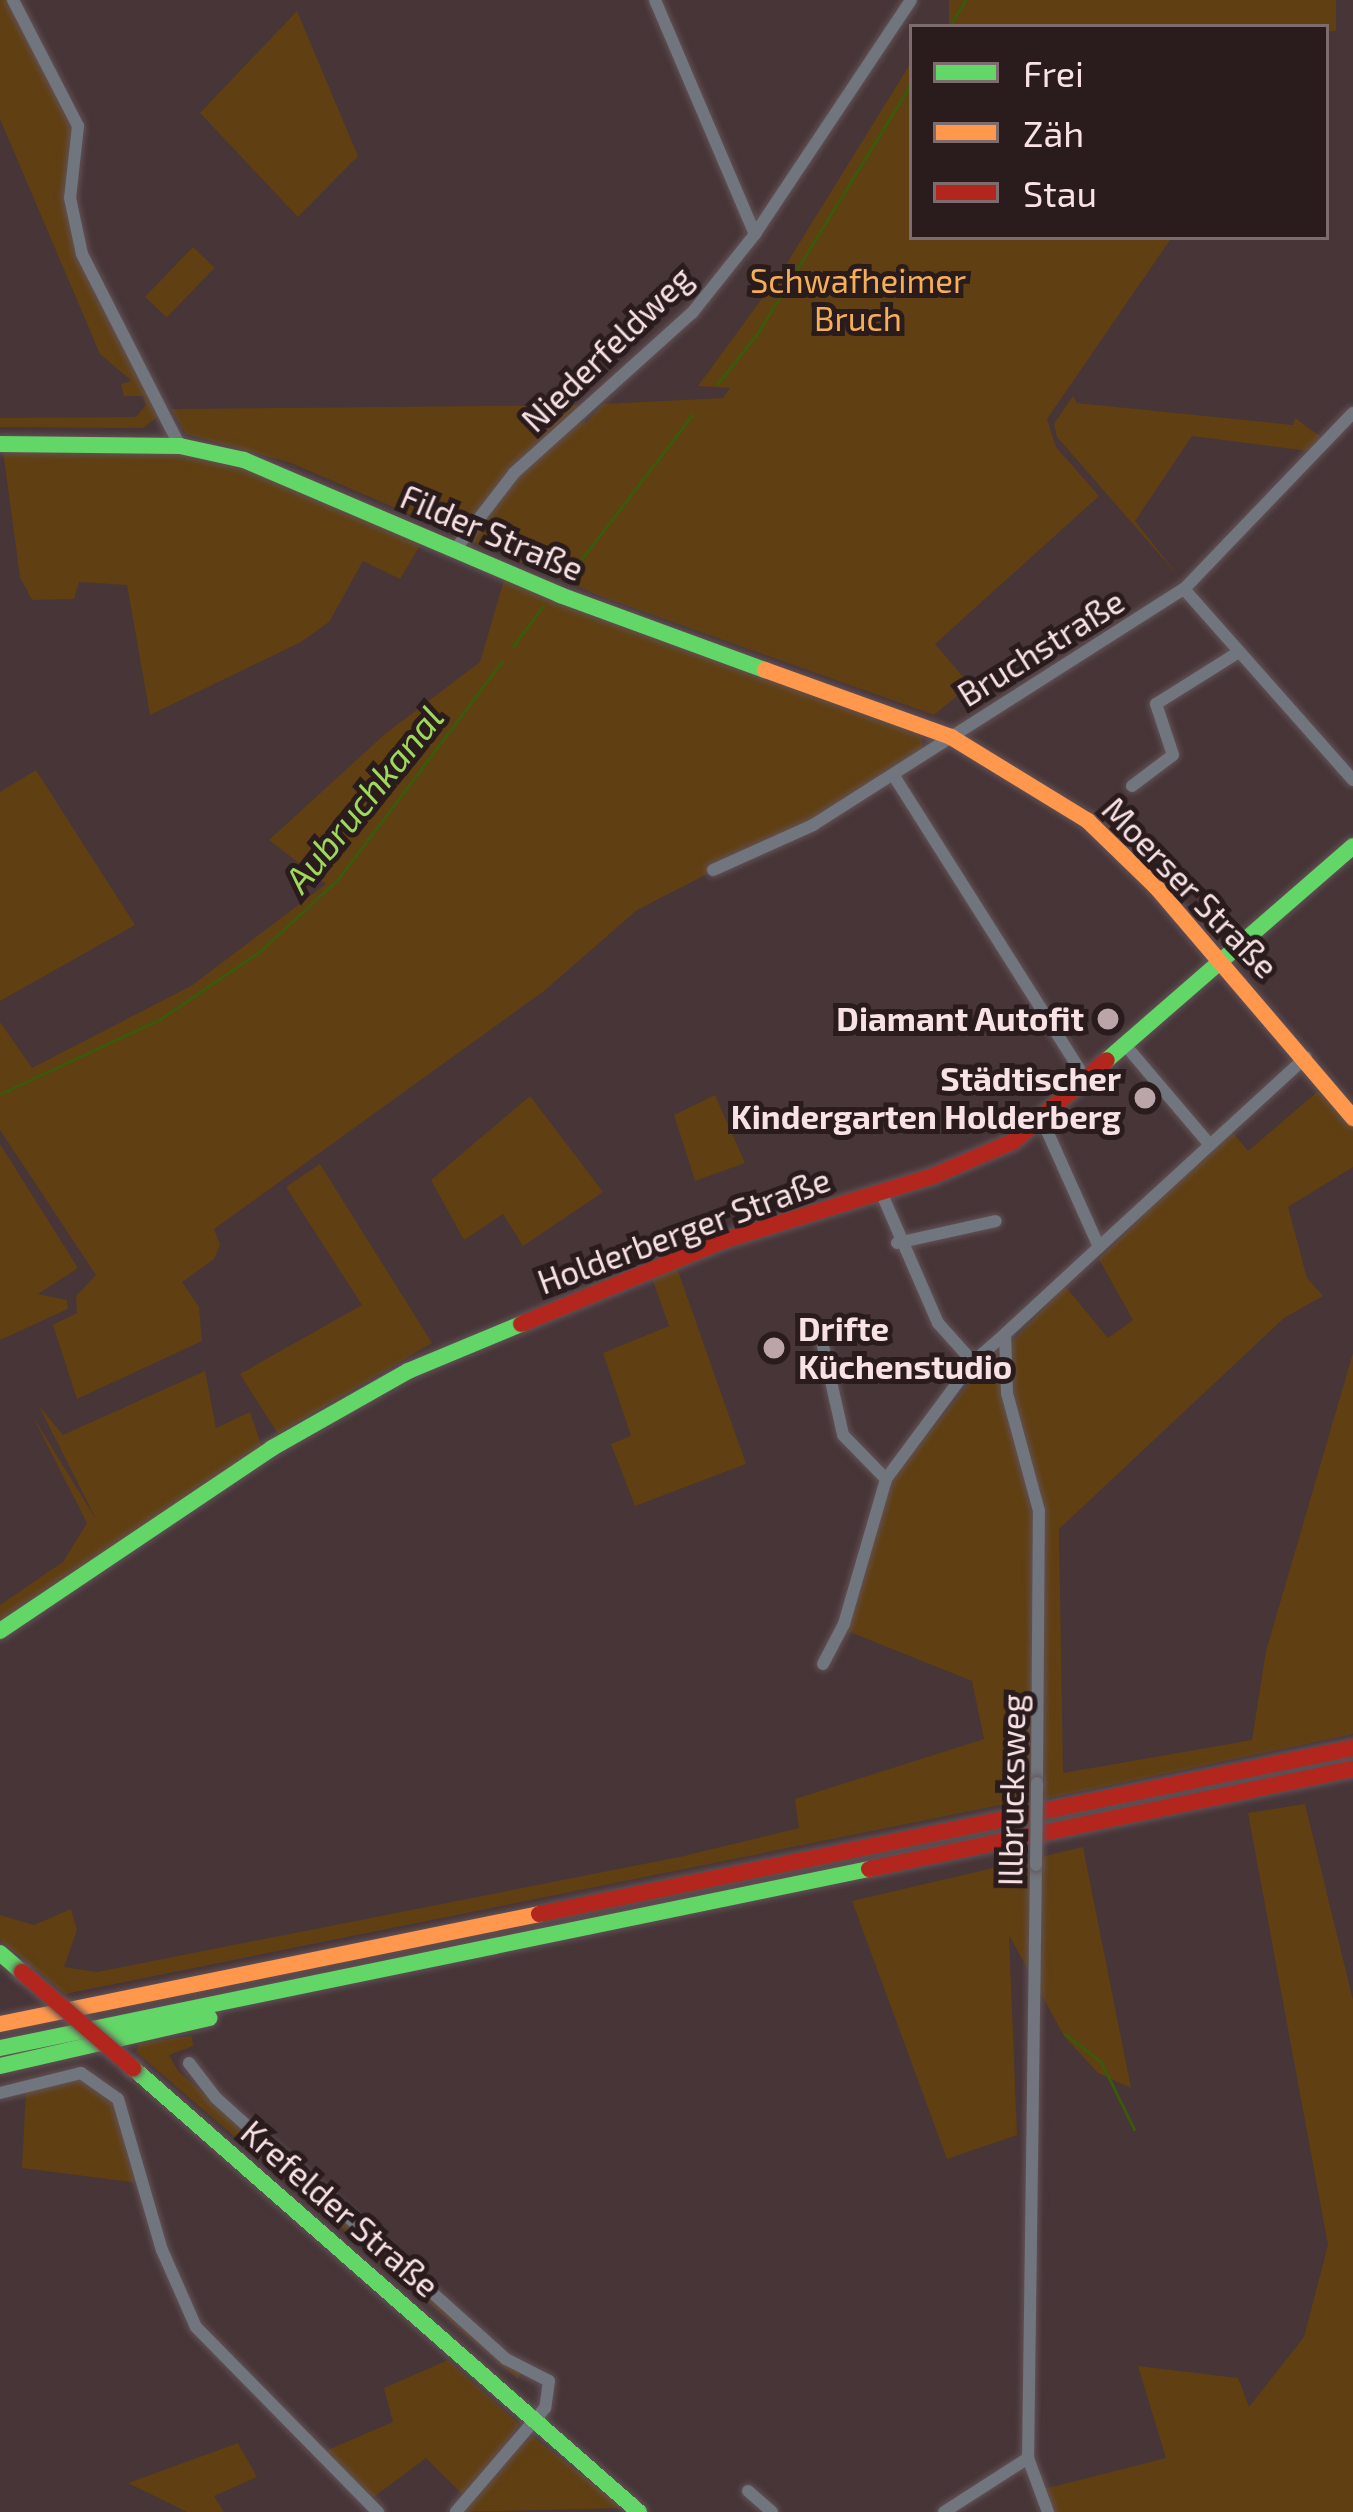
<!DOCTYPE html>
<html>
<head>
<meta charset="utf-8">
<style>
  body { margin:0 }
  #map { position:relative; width:1353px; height:2512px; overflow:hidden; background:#473538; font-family:"Exo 2",sans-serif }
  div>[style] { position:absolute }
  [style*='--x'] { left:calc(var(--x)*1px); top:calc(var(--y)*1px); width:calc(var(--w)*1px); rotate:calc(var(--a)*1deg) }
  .green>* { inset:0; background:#603f12; transform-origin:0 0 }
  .stream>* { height:3px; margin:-1.5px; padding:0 1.5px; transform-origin:1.5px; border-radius:1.5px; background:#3b580c }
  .roads { filter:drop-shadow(0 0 3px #625255) drop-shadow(0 0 3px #625255) }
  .street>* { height:12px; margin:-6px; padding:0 6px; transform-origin:6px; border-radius:6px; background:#71757e }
  .fast>* { height:16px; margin:-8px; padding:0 8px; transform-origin:8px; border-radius:8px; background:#63d668 }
  .slow>* { height:16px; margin:-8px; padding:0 8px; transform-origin:8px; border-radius:8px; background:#ff974d }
  .jam>* { height:16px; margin:-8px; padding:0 8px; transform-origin:8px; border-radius:8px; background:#b3261e }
  .bridges { filter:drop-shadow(0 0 3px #625255) drop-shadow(0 0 3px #625255) }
  .street-bridge>* { height:12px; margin:-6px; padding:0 6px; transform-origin:6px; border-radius:6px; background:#71757e }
  .jam-bridge>* { height:16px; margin:-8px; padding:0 8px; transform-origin:8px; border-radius:8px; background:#b3261e }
  .dots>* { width:33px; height:33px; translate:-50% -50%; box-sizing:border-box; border:6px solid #2a1b1d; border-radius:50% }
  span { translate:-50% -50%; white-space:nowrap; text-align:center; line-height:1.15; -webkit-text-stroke:10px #2a1b1d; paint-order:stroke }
  .park-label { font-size:33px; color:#f6af54 }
  .street-label { font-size:33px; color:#f9e2e5 }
  .poi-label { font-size:33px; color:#f9e2e5; font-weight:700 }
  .right { translate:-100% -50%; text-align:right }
  .left { translate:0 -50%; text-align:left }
  .water-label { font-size:36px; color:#9ed95a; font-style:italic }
  .legend { position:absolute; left:909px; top:24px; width:420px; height:216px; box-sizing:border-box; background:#2a1b1d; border:3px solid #7d6b6d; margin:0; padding:15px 21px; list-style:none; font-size:36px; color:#f9e2e5 }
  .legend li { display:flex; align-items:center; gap:24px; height:60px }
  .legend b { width:60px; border:3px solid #7d6b6d }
</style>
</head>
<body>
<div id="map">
  <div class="green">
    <i style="clip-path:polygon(0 0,10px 0,74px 126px,71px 231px,164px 412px,143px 428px,0 427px,0 418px,136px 417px,146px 405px,143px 396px,124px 396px,121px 384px,132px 381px,100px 354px,0 119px)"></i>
    <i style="left:949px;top:0;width:387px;height:31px"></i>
    <i style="clip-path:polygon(297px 11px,358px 156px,298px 217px,200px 113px)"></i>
    <i style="clip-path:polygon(912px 61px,912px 237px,1172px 237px,1047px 419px,1056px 447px,1099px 496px,935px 644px,970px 685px,934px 715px,600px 596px,291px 463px,186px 434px,171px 409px,583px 405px,573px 421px,586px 423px,603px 404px,723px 398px,730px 388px,698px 386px,782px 271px)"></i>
    <i style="left:193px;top:247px;width:30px;height:69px;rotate:44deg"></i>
    <i style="clip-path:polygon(1073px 396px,1077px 403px,1293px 425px,1295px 418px,1321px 437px,1308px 451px,1192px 436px,1135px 521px,1180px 578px,1057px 437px,1054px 424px)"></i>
    <i style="clip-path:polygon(92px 449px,180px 451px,244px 466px,421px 544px,400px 579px,363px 561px,329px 622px,301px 642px,150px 715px,127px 585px,79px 582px,74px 599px,32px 600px,20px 577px,3px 451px)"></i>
    <i style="clip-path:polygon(504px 580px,921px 733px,923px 749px,819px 817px,637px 910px,544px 991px,214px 1229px,220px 1245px,214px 1259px,182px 1282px,199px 1307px,202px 1341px,77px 1399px,53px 1325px,77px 1313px,76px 1296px,96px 1275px,0 1130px,0 1022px,32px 1068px,191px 986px,326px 884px,269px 840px,385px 734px,480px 662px)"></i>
    <i style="clip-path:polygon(36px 770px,135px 925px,0 1001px,0 792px)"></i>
    <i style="clip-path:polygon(1323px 1087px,1353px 1126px,1353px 1167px,1288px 1207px,1307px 1278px,1323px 1296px,1284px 1318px,1059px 1529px,1063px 1773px,1252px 1740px,1266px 1651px,1353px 1353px,1353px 1734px,1044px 1799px,1045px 1527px,1013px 1402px,1012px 1342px,1065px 1286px,1108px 1338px,1133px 1320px,1099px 1259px,1142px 1217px,1137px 1209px,1224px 1122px,1248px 1151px)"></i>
    <i style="clip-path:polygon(715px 1095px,745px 1163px,695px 1181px,674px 1115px)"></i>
    <i style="clip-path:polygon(530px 1096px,603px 1192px,523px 1246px,503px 1214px,464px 1240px,431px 1180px)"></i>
    <i style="clip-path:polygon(0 1144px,78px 1268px,38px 1294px,67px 1300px,68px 1309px,0 1340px)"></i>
    <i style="clip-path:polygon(320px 1164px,432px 1343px,278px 1434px,240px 1374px,362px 1305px,286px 1187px)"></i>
    <i style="clip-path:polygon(677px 1268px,746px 1464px,635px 1506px,611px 1444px,631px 1436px,603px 1353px,669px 1326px,652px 1278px)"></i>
    <i style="clip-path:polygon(997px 1349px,1035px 1528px,1031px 1799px,65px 1994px,0 1940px,0 1915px,34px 1925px,71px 1909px,77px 1930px,64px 1967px,97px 1972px,684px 1856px,799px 1828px,795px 1799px,984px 1739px,972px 1681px,845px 1630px,890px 1481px)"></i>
    <i style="clip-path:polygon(205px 1371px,216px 1428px,250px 1412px,262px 1447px,0 1620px,0 1605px,63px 1562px,87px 1523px,32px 1415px,97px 1521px,39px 1406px,63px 1435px)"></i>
    <i style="clip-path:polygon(1305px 1804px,1353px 2000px,1353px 2512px,1054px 2512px,1044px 2489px,1166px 2458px,1138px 2366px,1238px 2378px,1249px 2407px,1304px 2337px,1328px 2245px,1248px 1813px)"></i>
    <i style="clip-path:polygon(1083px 1847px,1131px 2088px,1098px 2073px,1064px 2036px,1009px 1935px,1017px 2135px,947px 2159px,852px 1901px)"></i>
    <i style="clip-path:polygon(192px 2036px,193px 2046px,169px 2055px,178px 2071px,522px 2372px,518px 2379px,136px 2052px,139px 2043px)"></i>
    <i style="clip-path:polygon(81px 2078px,115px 2100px,139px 2183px,22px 2168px,26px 2090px)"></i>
    <i style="clip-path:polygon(448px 2360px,519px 2424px,488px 2475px,532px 2436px,624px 2508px,460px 2512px,468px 2500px,426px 2458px,367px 2502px,323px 2452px,393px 2422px,384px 2388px)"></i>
    <i style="clip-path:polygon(238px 2443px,257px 2477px,214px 2496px,224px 2512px,187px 2512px,128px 2483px)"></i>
  </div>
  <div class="stream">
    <i style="--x:949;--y:27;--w:31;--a:-59"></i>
    <i style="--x:717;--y:384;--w:64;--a:-51.3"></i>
    <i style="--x:757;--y:334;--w:296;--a:-58.4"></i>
    <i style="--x:569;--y:575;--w:202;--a:-52.4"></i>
    <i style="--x:513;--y:646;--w:50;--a:-53.1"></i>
    <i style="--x:0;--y:1094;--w:177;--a:-25.1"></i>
    <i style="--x:160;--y:1019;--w:121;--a:-34.2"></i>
    <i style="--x:260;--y:951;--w:106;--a:-42.7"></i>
    <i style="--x:338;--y:879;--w:273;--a:-53"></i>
    <i style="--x:1065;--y:2034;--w:46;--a:37.9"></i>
    <i style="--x:1101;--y:2062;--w:75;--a:63.8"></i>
  </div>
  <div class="roads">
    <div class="street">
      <i style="--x:13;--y:0;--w:142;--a:62.7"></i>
      <i style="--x:78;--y:126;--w:72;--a:96.3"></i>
      <i style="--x:70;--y:198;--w:57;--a:77.9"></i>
      <i style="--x:82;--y:254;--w:216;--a:63"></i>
      <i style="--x:655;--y:0;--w:254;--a:66.9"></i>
      <i style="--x:454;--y:551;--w:98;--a:-52.4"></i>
      <i style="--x:514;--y:473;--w:239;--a:-42"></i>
      <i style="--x:692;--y:313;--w:101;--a:-51.4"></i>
      <i style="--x:755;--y:234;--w:281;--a:-56.3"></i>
      <i style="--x:1184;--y:589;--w:255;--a:48.5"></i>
      <i style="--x:894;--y:776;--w:363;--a:57.7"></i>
      <i style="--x:1132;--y:786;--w:51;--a:-37.1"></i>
      <i style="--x:1173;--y:755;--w:54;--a:-108.4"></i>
      <i style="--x:1156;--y:704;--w:98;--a:-32.1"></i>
      <i style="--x:713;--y:870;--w:110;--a:-24.2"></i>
      <i style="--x:813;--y:825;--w:440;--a:-32.5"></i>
      <i style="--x:1184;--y:589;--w:244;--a:-46.2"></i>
      <i style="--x:1210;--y:1145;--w:130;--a:-42.5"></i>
      <i style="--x:881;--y:1192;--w:143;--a:66.5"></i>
      <i style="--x:938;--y:1323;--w:52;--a:48.1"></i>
      <i style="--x:897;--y:1243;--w:101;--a:-12.5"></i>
      <i style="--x:1099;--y:1247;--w:151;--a:-42.6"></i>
      <i style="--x:1210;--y:1145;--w:128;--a:-130.3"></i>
      <i style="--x:821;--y:1337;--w:100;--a:77.3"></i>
      <i style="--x:843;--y:1435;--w:62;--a:45.7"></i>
      <i style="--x:823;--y:1664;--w:45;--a:-62.3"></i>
      <i style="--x:844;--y:1624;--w:151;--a:-73.8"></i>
      <i style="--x:886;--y:1479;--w:146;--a:-53.4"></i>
      <i style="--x:973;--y:1362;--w:43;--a:-41.2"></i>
      <i style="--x:1037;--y:1783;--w:272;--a:-89.6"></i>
      <i style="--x:1039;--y:1511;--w:122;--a:-105.2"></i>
      <i style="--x:1007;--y:1393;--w:59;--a:-91.9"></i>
      <i style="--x:1005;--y:1334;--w:128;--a:-42.8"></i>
      <i style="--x:1099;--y:1247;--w:137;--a:-114.1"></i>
      <i style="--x:1036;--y:1865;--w:593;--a:90.77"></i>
      <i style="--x:1028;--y:2458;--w:58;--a:69.7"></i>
      <i style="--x:189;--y:2063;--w:44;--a:52.4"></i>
      <i style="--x:216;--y:2098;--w:390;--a:42"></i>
      <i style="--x:506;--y:2359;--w:48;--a:27.1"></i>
      <i style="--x:549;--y:2381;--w:27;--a:98"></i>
      <i style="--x:545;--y:2408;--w:137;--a:130.6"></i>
      <i style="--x:0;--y:2093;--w:83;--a:-13.9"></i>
      <i style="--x:81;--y:2073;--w:45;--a:35.1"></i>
      <i style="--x:118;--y:2099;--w:157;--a:73.8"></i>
      <i style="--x:162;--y:2250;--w:84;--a:66.2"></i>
      <i style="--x:196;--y:2327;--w:260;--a:45.5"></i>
      <i style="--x:748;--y:2491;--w:32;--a:41"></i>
      <i style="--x:944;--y:2512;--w:100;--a:-32.7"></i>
    </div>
    <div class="fast">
      <i style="--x:0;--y:444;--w:180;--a:0.6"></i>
      <i style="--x:180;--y:446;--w:66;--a:12.3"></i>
      <i style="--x:244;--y:460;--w:344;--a:23.1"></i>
      <i style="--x:560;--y:595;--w:218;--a:20.1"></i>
      <i style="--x:1107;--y:1060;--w:326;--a:-41"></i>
      <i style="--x:0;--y:1631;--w:328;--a:-33.9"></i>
      <i style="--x:272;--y:1448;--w:156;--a:-29.5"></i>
      <i style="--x:408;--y:1371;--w:122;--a:-22.6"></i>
      <i style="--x:0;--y:1953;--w:29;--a:41"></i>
      <i style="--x:0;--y:2048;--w:887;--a:-11.64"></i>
      <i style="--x:0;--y:2066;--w:215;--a:-12.9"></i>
      <i style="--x:133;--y:2068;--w:673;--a:41.27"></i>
    </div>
    <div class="slow">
      <i style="--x:765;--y:670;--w:198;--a:19.8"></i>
      <i style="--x:951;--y:737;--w:161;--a:31.5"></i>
      <i style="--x:1088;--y:821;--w:95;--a:44.1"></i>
      <i style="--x:1156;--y:887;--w:304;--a:49.5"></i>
      <i style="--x:0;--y:2024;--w:550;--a:-11.53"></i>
    </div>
    <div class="jam">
      <i style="--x:521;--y:1324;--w:217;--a:-22.4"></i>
      <i style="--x:722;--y:1241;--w:221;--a:-17.1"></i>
      <i style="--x:933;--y:1176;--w:88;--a:-23.4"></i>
      <i style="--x:1014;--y:1141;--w:123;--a:-41.1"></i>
      <i style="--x:869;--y:1869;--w:494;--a:-11.7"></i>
      <i style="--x:539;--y:1914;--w:831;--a:-11.53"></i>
    </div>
  </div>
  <div class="bridges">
    <div class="street-bridge">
      <i style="--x:1036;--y:1865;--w:82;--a:-89.3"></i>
    </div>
    <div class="jam-bridge">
      <i style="--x:22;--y:1972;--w:147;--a:40.9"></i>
    </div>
  </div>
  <div class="dots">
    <i style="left:1108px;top:1019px;background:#bba5a8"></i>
    <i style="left:1145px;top:1098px;background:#bba5a8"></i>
    <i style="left:774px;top:1348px;background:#bba5a8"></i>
  </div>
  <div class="park-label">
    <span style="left:858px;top:300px">Schwafheimer<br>Bruch</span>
  </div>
  <div class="street-label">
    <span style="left:607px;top:349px;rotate:-44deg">Niederfeldweg</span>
    <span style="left:492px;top:533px;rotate:23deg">Filder Straße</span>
    <span style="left:1041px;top:648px;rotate:-32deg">Bruchstraße</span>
    <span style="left:1190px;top:888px;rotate:46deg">Moerser Straße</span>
    <span style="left:684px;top:1231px;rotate:-20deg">Holderberger Straße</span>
    <span style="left:1012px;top:1790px;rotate:-89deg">Illbrucksweg</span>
    <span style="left:340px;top:2209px;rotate:41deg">Krefelder Straße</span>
  </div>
  <div class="poi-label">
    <span class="right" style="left:1084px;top:1019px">Diamant Autofit</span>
    <span class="right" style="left:1121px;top:1098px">Städtischer<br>Kindergarten Holderberg</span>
    <span class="left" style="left:798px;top:1348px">Drifte<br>Küchenstudio</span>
  </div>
  <div class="water-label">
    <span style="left:363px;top:798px;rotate:-51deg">Aubruchkanal</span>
  </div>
  <ul class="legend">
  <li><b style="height:15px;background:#63d668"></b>Frei</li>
  <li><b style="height:15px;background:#ff974d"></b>Zäh</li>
  <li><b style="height:15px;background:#b3261e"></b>Stau</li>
  </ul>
</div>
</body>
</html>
